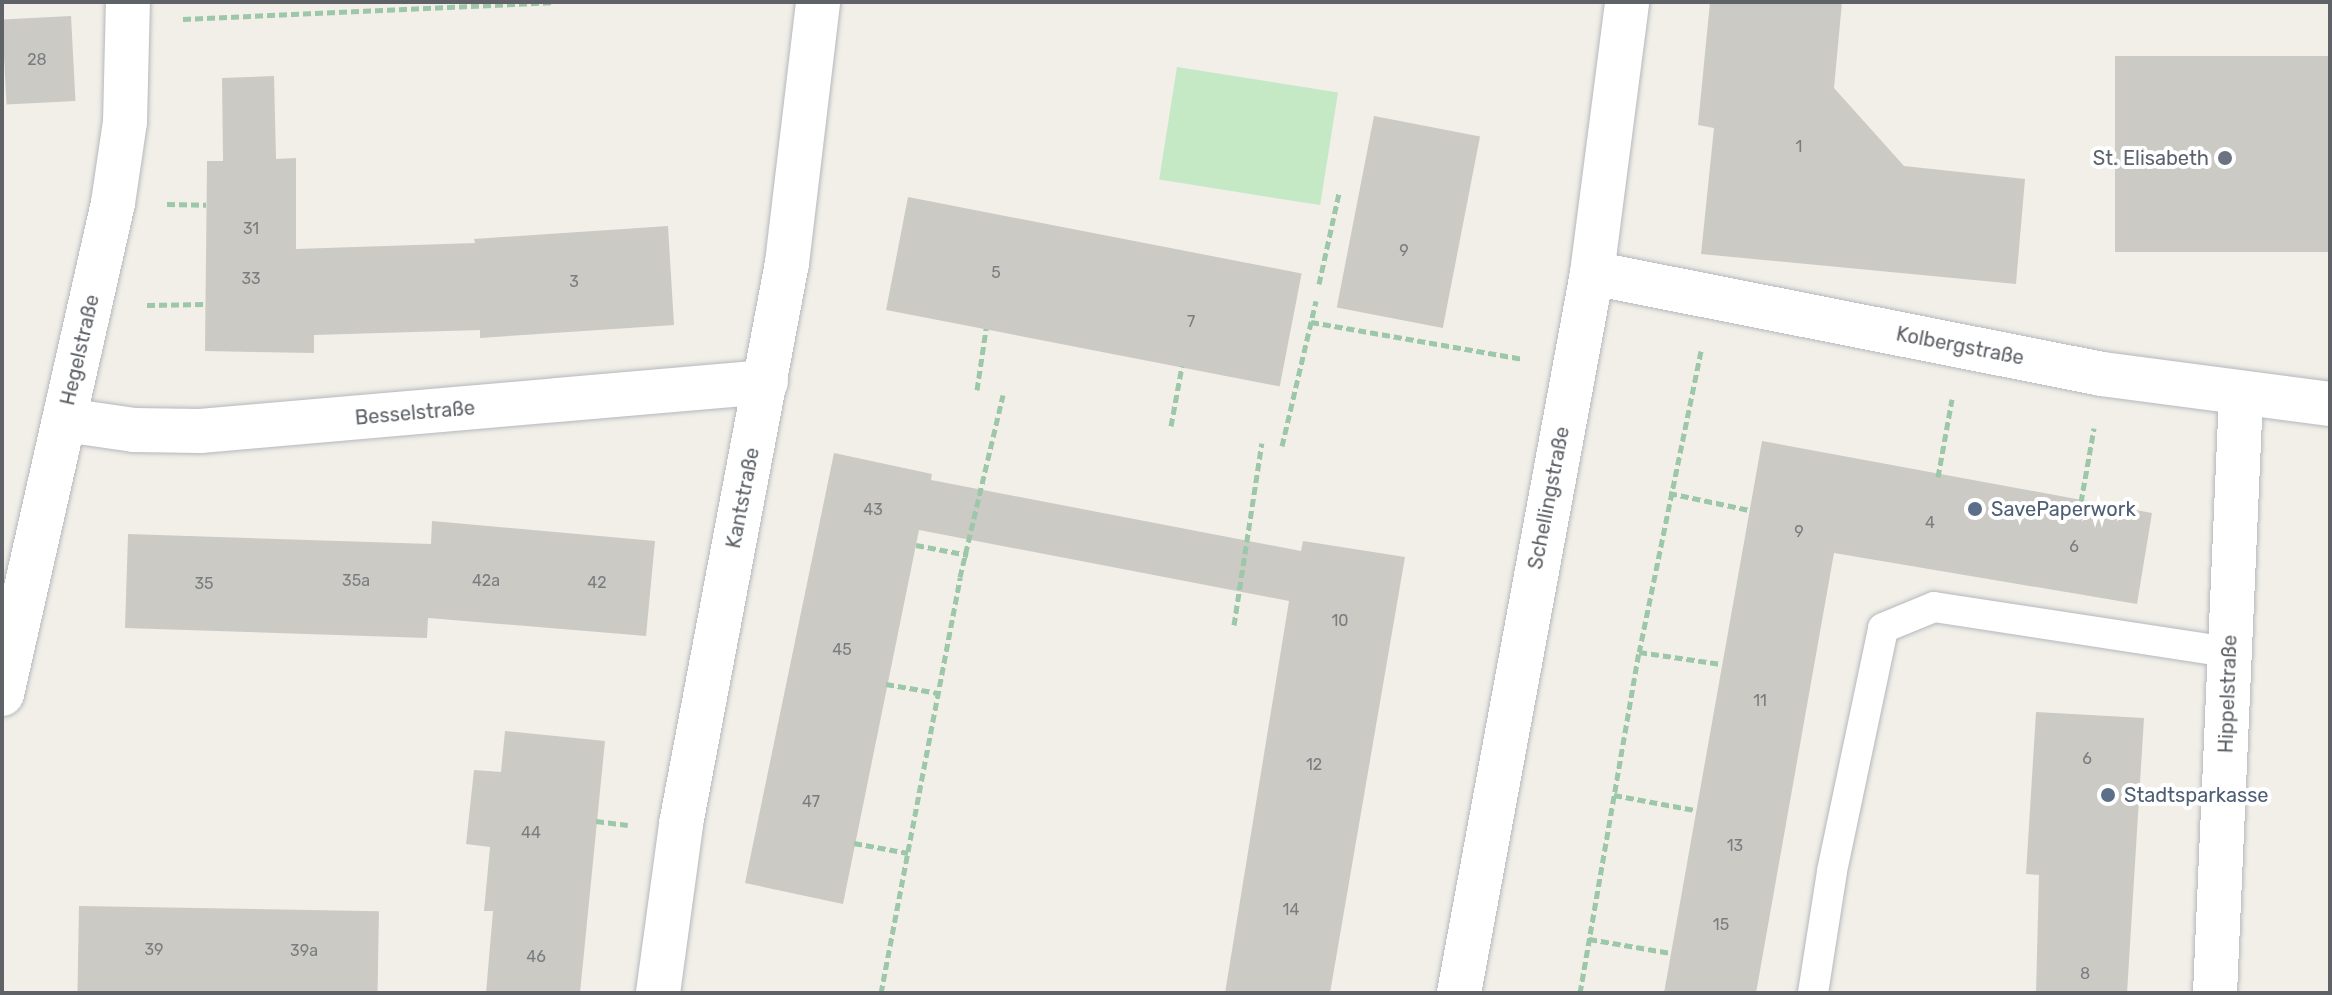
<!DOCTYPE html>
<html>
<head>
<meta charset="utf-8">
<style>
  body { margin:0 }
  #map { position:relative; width:2332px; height:995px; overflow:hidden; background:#f1efe8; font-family:Rubik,sans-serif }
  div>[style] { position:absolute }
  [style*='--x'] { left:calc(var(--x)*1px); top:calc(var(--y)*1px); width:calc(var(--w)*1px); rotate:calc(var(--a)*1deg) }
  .green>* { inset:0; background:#c5e8c5; transform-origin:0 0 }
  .building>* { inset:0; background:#cccac5; transform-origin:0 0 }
  .path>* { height:5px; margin-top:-2.5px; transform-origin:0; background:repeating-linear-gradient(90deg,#9cc7a9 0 8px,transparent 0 12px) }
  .roads { filter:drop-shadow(0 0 2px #b5b8bc) drop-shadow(0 0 2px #b5b8bc) }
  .lane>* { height:30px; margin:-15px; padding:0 15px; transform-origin:15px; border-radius:15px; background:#fff }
  .street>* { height:44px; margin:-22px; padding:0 22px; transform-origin:22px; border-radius:22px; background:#fff }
  .dots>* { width:22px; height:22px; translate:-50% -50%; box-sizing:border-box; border:4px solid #fff; border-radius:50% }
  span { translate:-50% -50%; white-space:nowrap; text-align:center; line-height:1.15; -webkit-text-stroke:8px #fff; paint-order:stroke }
  .number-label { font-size:16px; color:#7a7d7f }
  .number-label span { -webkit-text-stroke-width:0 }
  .worship-label { font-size:20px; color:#5b616d }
  .right { translate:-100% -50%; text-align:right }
  .street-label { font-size:20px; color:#5f6368 }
  .service-label { font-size:20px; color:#4e5e75 }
  .left { translate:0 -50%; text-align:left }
  .frame { position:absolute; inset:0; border:4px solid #5f6368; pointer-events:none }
</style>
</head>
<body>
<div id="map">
  <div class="green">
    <i style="left:1177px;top:67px;width:163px;height:114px;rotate:9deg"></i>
  </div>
  <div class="building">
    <i style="clip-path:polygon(1710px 2px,1842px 2px,1834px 88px,1904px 166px,2025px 179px,2016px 284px,1701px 254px,1714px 128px,1698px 125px)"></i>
    <i style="left:71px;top:16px;width:85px;height:69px;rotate:87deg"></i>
    <i style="left:2330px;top:56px;width:196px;height:215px;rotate:90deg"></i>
    <i style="clip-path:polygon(274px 76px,276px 159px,296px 158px,296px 249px,475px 243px,474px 239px,668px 226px,674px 325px,480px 338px,480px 330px,314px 335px,314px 353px,205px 351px,207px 161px,223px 161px,222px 78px)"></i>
    <i style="left:1374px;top:116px;width:108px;height:195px;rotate:11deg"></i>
    <i style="left:908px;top:197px;width:401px;height:115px;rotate:11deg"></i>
    <i style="clip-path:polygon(1762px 441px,2152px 513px,2137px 604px,1834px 553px,1756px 993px,1664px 993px)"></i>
    <i style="clip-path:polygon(834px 453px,932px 474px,931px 480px,1301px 551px,1303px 541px,1405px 557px,1330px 993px,1225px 993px,1289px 601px,919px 530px,843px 904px,745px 883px)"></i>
    <i style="clip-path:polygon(432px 521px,655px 541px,646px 636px,428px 618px,427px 638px,125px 628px,128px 534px,431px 544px)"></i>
    <i style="clip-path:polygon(2036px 712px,2144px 718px,2127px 993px,2036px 993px,2039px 875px,2026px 874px)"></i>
    <i style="clip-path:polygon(505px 731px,605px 741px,580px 993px,486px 993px,493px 911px,484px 911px,490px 847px,466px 844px,474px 770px,501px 772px)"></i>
    <i style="left:79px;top:906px;width:300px;height:87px;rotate:1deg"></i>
  </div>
  <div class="path">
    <i style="--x:183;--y:19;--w:370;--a:-2.6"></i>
    <i style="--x:167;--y:204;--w:39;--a:1"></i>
    <i style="--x:1319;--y:284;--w:93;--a:-77.6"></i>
    <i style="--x:147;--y:305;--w:59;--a:-1"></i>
    <i style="--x:1311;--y:322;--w:214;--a:9.9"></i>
    <i style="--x:1701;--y:351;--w:307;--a:101.6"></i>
    <i style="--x:1639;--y:652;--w:83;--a:8.3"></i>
    <i style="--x:977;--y:390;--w:62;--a:-81.6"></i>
    <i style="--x:1171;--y:426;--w:61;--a:-79.6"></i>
    <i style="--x:1282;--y:446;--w:149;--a:-76.8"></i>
    <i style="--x:1938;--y:477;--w:79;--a:-79.8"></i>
    <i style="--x:1669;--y:493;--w:82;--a:12"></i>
    <i style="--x:2081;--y:502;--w:75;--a:-80"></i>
    <i style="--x:916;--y:545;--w:53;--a:10.9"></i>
    <i style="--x:1234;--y:625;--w:184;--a:-81.3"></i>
    <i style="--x:886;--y:684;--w:53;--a:9.8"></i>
    <i style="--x:1614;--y:795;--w:82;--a:10.5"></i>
    <i style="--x:596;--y:821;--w:32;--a:7"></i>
    <i style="--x:854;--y:843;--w:55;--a:10.5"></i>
    <i style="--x:1589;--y:939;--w:83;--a:9.7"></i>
    <i style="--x:881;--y:993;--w:423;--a:-79.2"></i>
    <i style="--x:960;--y:577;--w:187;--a:-76.7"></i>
    <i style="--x:1580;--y:993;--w:346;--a:-80.2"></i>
  </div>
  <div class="roads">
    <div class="lane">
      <i style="--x:1813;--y:993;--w:123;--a:-81.1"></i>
      <i style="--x:1832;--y:871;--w:248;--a:-78.1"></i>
      <i style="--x:1883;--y:628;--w:55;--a:-22.4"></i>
      <i style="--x:1934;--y:607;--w:298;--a:8.7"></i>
    </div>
    <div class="street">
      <i style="--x:1592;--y:273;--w:520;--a:11.2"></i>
      <i style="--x:2102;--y:374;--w:230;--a:7.5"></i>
      <i style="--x:65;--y:420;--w:70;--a:8.2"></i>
      <i style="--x:134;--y:430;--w:66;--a:0.9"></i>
      <i style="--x:200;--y:431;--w:568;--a:-4.95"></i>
      <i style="--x:2;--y:694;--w:503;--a:-77.26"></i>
      <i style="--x:113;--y:203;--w:82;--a:-81.6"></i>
      <i style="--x:125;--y:122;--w:120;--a:-88.6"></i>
      <i style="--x:658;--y:993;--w:171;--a:-82.2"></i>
      <i style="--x:681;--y:824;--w:571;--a:-79.3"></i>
      <i style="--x:787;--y:263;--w:263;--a:-83.2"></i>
      <i style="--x:1459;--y:993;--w:732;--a:-79.53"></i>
      <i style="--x:1592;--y:273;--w:273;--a:-82.6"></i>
      <i style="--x:2215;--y:993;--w:598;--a:-87.51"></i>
    </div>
  </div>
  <div class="dots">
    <i style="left:2225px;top:158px;background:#6b7280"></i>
    <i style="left:1975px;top:509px;background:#5c6f8a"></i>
    <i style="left:2108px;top:795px;background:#5c6f8a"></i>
  </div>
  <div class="number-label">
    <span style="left:37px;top:60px">28</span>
    <span style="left:1799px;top:147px">1</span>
    <span style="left:251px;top:229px">31</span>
    <span style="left:1404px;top:251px">9</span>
    <span style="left:996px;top:273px">5</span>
    <span style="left:251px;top:279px">33</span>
    <span style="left:574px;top:282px">3</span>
    <span style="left:1191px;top:322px">7</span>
    <span style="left:873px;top:510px">43</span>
    <span style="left:1930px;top:523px">4</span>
    <span style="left:1799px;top:532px">9</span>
    <span style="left:2074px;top:547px">6</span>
    <span style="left:356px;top:581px">35a</span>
    <span style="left:486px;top:581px">42a</span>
    <span style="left:597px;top:583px">42</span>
    <span style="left:204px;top:584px">35</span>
    <span style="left:1340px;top:621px">10</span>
    <span style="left:842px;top:650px">45</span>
    <span style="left:1760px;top:701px">11</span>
    <span style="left:2087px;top:759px">6</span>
    <span style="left:1314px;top:765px">12</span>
    <span style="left:811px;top:802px">47</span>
    <span style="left:531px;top:833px">44</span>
    <span style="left:1735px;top:846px">13</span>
    <span style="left:1291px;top:910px">14</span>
    <span style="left:1721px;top:925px">15</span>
    <span style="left:154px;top:950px">39</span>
    <span style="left:304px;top:951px">39a</span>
    <span style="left:536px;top:957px">46</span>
    <span style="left:2085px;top:974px">8</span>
  </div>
  <div class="worship-label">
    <span class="right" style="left:2209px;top:158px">St. Elisabeth</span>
  </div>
  <div class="street-label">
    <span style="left:1960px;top:346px;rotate:11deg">Kolbergstraße</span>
    <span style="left:80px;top:350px;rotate:-77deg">Hegelstraße</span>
    <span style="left:415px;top:413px;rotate:-5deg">Besselstraße</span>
    <span style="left:743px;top:498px;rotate:-79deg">Kantstraße</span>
    <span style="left:1549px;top:498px;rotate:-79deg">Schellingstraße</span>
    <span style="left:2228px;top:694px;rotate:-88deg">Hippelstraße</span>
  </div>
  <div class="service-label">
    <span class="left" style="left:1991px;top:509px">SavePaperwork</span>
    <span class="left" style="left:2124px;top:795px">Stadtsparkasse</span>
  </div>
  <div class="frame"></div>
</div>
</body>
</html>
